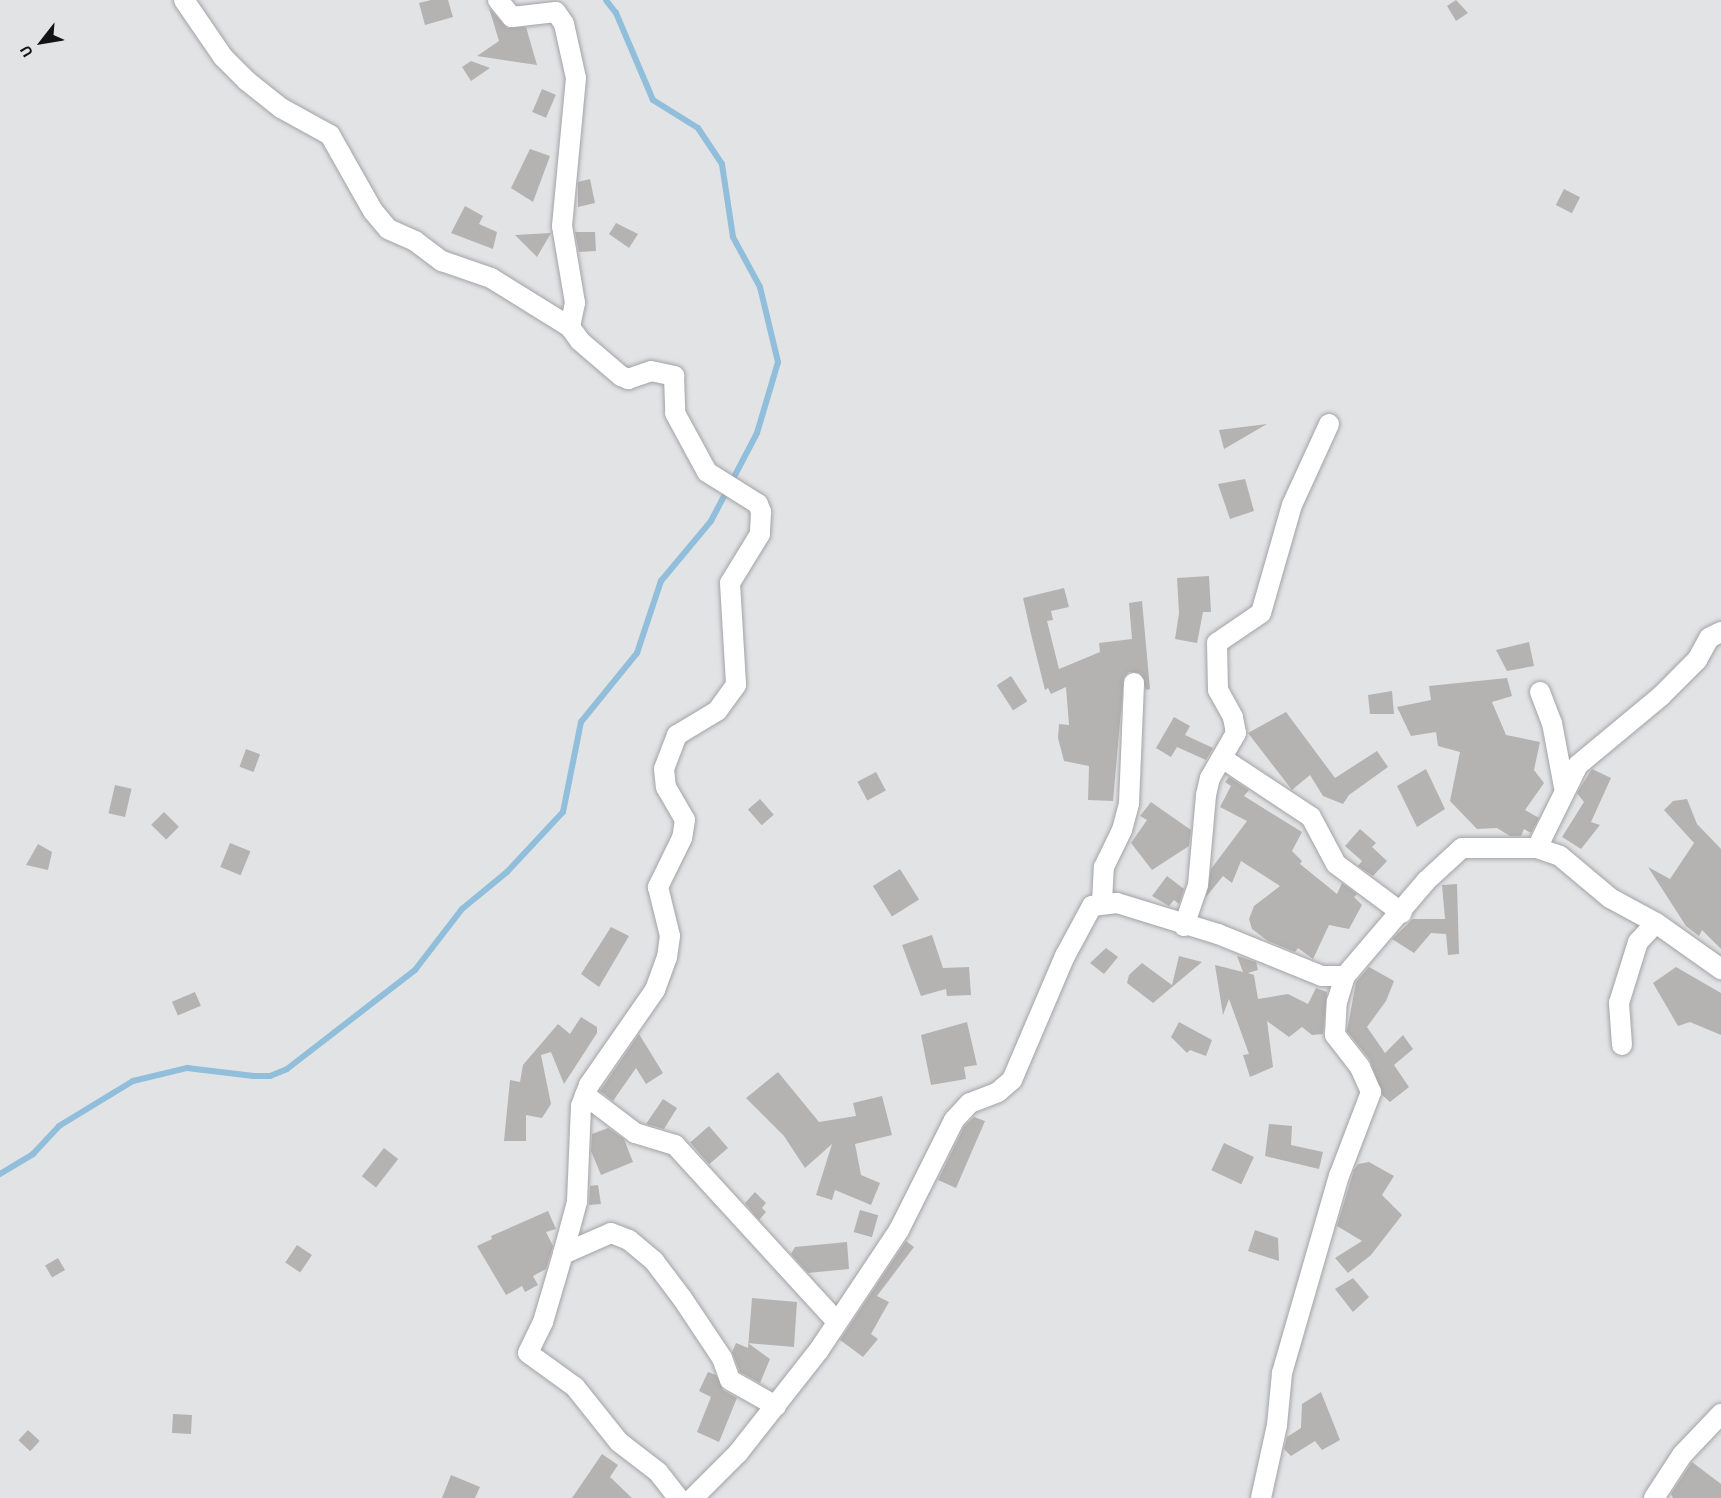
<!DOCTYPE html>
<html>
<head>
<meta charset="utf-8">
<style>
  body { margin:0 }
  #map { position:relative; width:1721px; height:1498px; overflow:hidden; background:#e2e3e5; font-family:"Alegreya Sans",sans-serif }
  div>[style] { position:absolute }
  [style*='--x'] { left:calc(var(--x)*1px); top:calc(var(--y)*1px); width:calc(var(--w)*1px); rotate:calc(var(--a)*1deg) }
  .stream>* { height:6px; margin:-3px; padding:0 3px; transform-origin:3px; border-radius:3px; background:#91bedb }
  .building>* { inset:0; background:#b5b3b2; transform-origin:0 0 }
  .roads { filter:drop-shadow(0 0 2px #a3a3a6) drop-shadow(0 0 2px #a3a3a6) }
  .minor>* { height:20px; margin:-10px; padding:0 10px; transform-origin:10px; border-radius:10px; background:#fff }
  span { translate:-50% -50%; white-space:nowrap; text-align:center; line-height:1.15; -webkit-text-stroke:4.5px #e2e3e5; paint-order:stroke }
  .north { position:absolute; left:12px; top:12px; width:60px; height:60px; -webkit-text-stroke:4px #e2e3e5; paint-order:stroke; rotate:239deg; font-size:16px; font-weight:700; line-height:24px; text-align:center; color:#131314 }
  .north::after { content:''; display:block; margin:auto; width:21px; height:27px; background:#131314; clip-path:polygon(50% 0,100% 100%,50% 72%,0 100%) }
</style>
</head>
<body>
<div id="map">
  <div class="stream">
    <i style="--x:0;--y:1174;--w:39;--a:-31"></i>
    <i style="--x:33;--y:1154;--w:38;--a:-47"></i>
    <i style="--x:59;--y:1126;--w:87;--a:-31.3"></i>
    <i style="--x:133;--y:1081;--w:56;--a:-13.5"></i>
    <i style="--x:187;--y:1068;--w:67;--a:6.8"></i>
    <i style="--x:254;--y:1076;--w:16;--a:0"></i>
    <i style="--x:270;--y:1076;--w:18;--a:-22"></i>
    <i style="--x:287;--y:1069;--w:162;--a:-37.7"></i>
    <i style="--x:415;--y:970;--w:77;--a:-52.4"></i>
    <i style="--x:462;--y:909;--w:58;--a:-39.4"></i>
    <i style="--x:507;--y:872;--w:82;--a:-47"></i>
    <i style="--x:563;--y:812;--w:92;--a:-78.7"></i>
    <i style="--x:581;--y:722;--w:89;--a:-50.9"></i>
    <i style="--x:637;--y:653;--w:76;--a:-71.6"></i>
    <i style="--x:661;--y:581;--w:78;--a:-50.2"></i>
    <i style="--x:711;--y:521;--w:99;--a:-62.4"></i>
    <i style="--x:757;--y:433;--w:74;--a:-73.5"></i>
    <i style="--x:778;--y:362;--w:77;--a:-103.5"></i>
    <i style="--x:760;--y:287;--w:57;--a:-118.4"></i>
    <i style="--x:733;--y:237;--w:74;--a:-98.6"></i>
    <i style="--x:722;--y:164;--w:43;--a:-123.7"></i>
    <i style="--x:698;--y:128;--w:53;--a:-148.1"></i>
    <i style="--x:653;--y:100;--w:95;--a:-113"></i>
    <i style="--x:616;--y:13;--w:16;--a:-128"></i>
  </div>
  <div class="building">
    <i style="clip-path:polygon(431px 0,448px 0,453px 17px,425px 25px,419px 3px)"></i>
    <i style="clip-path:polygon(1456px 0,1468px 13px,1456px 21px,1447px 6px)"></i>
    <i style="clip-path:polygon(489px 8px,507px 28px,526px 27px,537px 65px,477px 56px,499px 41px)"></i>
    <i style="clip-path:polygon(471px 61px,490px 68px,471px 81px,462px 67px)"></i>
    <i style="left:542px;top:89px;width:15px;height:25px;rotate:23deg"></i>
    <i style="clip-path:polygon(530px 149px,550px 156px,533px 202px,511px 188px)"></i>
    <i style="clip-path:polygon(590px 179px,595px 203px,578px 207px,578px 182px)"></i>
    <i style="left:1564px;top:189px;width:18px;height:18px;rotate:27deg"></i>
    <i style="clip-path:polygon(465px 206px,483px 216px,479px 224px,497px 232px,493px 249px,451px 233px)"></i>
    <i style="clip-path:polygon(616px 223px,638px 234px,629px 248px,609px 234px)"></i>
    <i style="clip-path:polygon(575px 232px,595px 232px,596px 251px,579px 252px)"></i>
    <i style="clip-path:polygon(551px 233px,537px 257px,515px 235px)"></i>
    <i style="clip-path:polygon(1267px 424px,1224px 449px,1219px 430px)"></i>
    <i style="clip-path:polygon(1245px 479px,1254px 511px,1230px 519px,1218px 484px)"></i>
    <i style="clip-path:polygon(1209px 576px,1211px 612px,1203px 612px,1197px 643px,1175px 639px,1179px 613px,1177px 578px)"></i>
    <i style="clip-path:polygon(1064px 588px,1069px 607px,1051px 611px,1053px 620px,1047px 621px,1059px 669px,1100px 652px,1099px 643px,1132px 639px,1129px 603px,1142px 601px,1150px 689px,1146px 690px,1140px 673px,1129px 672px,1124px 677px,1113px 801px,1088px 800px,1089px 766px,1064px 761px,1058px 738px,1059px 724px,1069px 725px,1066px 687px,1051px 694px,1048px 688px,1045px 690px,1031px 634px,1023px 598px)"></i>
    <i style="clip-path:polygon(1529px 642px,1534px 666px,1507px 671px,1496px 650px)"></i>
    <i style="left:1011px;top:676px;width:30px;height:17px;rotate:57deg"></i>
    <i style="clip-path:polygon(1507px 678px,1512px 696px,1492px 702px,1506px 735px,1540px 742px,1534px 770px,1544px 783px,1525px 810px,1539px 818px,1531px 833px,1524px 829px,1521px 836px,1510px 836px,1497px 828px,1477px 829px,1450px 801px,1460px 752px,1438px 746px,1436px 732px,1411px 736px,1397px 707px,1431px 700px,1429px 686px)"></i>
    <i style="clip-path:polygon(1392px 691px,1394px 714px,1370px 714px,1368px 695px)"></i>
    <i style="clip-path:polygon(1286px 712px,1335px 778px,1377px 751px,1388px 767px,1349px 795px,1343px 804px,1323px 796px,1310px 775px,1292px 790px,1248px 733px)"></i>
    <i style="clip-path:polygon(1174px 717px,1190px 726px,1185px 735px,1213px 748px,1206px 760px,1177px 747px,1171px 757px,1156px 748px)"></i>
    <i style="left:246px;top:749px;width:15px;height:19px;rotate:20deg"></i>
    <i style="clip-path:polygon(1426px 769px,1445px 809px,1417px 827px,1397px 786px)"></i>
    <i style="clip-path:polygon(1592px 769px,1611px 778px,1591px 822px,1600px 825px,1581px 849px,1562px 837px,1584px 802px,1577px 793px)"></i>
    <i style="left:876px;top:772px;width:21px;height:21px;rotate:62deg"></i>
    <i style="clip-path:polygon(1229px 777px,1249px 790px,1244px 796px,1302px 832px,1292px 851px,1302px 861px,1300px 864px,1337px 894px,1342px 883px,1357px 894px,1354px 897px,1362px 905px,1349px 929px,1329px 925px,1313px 959px,1298px 948px,1295px 952px,1268px 941px,1252px 929px,1249px 919px,1254px 906px,1280px 886px,1241px 861px,1232px 883px,1223px 876px,1206px 897px,1211px 869px,1247px 821px,1220px 807px,1231px 786px,1225px 782px)"></i>
    <i style="left:115px;top:785px;width:17px;height:29px;rotate:13deg"></i>
    <i style="left:760px;top:799px;width:21px;height:16px;rotate:49deg"></i>
    <i style="clip-path:polygon(1687px 799px,1697px 824px,1721px 849px,1721px 949px,1702px 930px,1699px 936px,1686px 926px,1648px 867px,1670px 879px,1694px 843px,1664px 810px,1673px 801px)"></i>
    <i style="clip-path:polygon(1151px 802px,1191px 830px,1189px 846px,1152px 870px,1131px 843px,1147px 820px,1140px 816px)"></i>
    <i style="left:164px;top:812px;width:21px;height:18px;rotate:45deg"></i>
    <i style="clip-path:polygon(1360px 829px,1376px 843px,1372px 847px,1387px 861px,1373px 876px,1358px 866px,1362px 861px,1345px 846px)"></i>
    <i style="left:230px;top:843px;width:22px;height:26px;rotate:22deg"></i>
    <i style="clip-path:polygon(38px 844px,52px 852px,48px 870px,26px 865px)"></i>
    <i style="left:900px;top:869px;width:36px;height:32px;rotate:58deg"></i>
    <i style="clip-path:polygon(1167px 876px,1184px 889px,1179px 904px,1174px 900px,1169px 906px,1152px 896px)"></i>
    <i style="clip-path:polygon(1457px 884px,1459px 954px,1448px 955px,1446px 934px,1431px 933px,1414px 953px,1392px 939px,1413px 919px,1445px 919px,1442px 885px)"></i>
    <i style="clip-path:polygon(611px 927px,629px 936px,599px 987px,581px 974px)"></i>
    <i style="clip-path:polygon(932px 935px,943px 968px,969px 967px,971px 995px,947px 996px,946px 989px,921px 996px,902px 945px)"></i>
    <i style="clip-path:polygon(1106px 948px,1118px 957px,1104px 974px,1090px 963px)"></i>
    <i style="clip-path:polygon(1179px 956px,1202px 962px,1153px 1003px,1127px 983px,1129px 975px,1142px 963px,1172px 985px)"></i>
    <i style="clip-path:polygon(1237px 956px,1256px 962px,1258px 970px,1248px 973px,1254px 975px,1258px 999px,1288px 994px,1308px 1004px,1316px 988px,1327px 992px,1323px 1034px,1312px 1035px,1302px 1027px,1289px 1037px,1267px 1021px,1273px 1067px,1250px 1077px,1243px 1055px,1249px 1054px,1229px 999px,1223px 1015px,1215px 965px,1243px 972px)"></i>
    <i style="clip-path:polygon(1369px 967px,1394px 981px,1386px 1001px,1367px 1027px,1385px 1053px,1403px 1035px,1413px 1049px,1394px 1065px,1409px 1087px,1390px 1102px,1382px 1095px,1370px 1060px,1347px 1031px,1356px 982px)"></i>
    <i style="clip-path:polygon(1676px 967px,1721px 993px,1721px 1035px,1690px 1022px,1678px 1026px,1653px 983px)"></i>
    <i style="left:195px;top:992px;width:15px;height:25px;rotate:67deg"></i>
    <i style="clip-path:polygon(581px 1017px,597px 1027px,597px 1033px,564px 1084px,551px 1052px,541px 1055px,551px 1104px,542px 1118px,526px 1115px,526px 1141px,504px 1141px,510px 1080px,520px 1082px,523px 1065px,558px 1024px,570px 1034px)"></i>
    <i style="clip-path:polygon(967px 1022px,977px 1065px,964px 1067px,966px 1079px,931px 1085px,921px 1035px)"></i>
    <i style="clip-path:polygon(1179px 1022px,1212px 1040px,1206px 1056px,1190px 1050px,1187px 1053px,1171px 1037px)"></i>
    <i style="clip-path:polygon(639px 1034px,663px 1073px,646px 1084px,636px 1068px,613px 1101px,600px 1091px)"></i>
    <i style="clip-path:polygon(778px 1072px,819px 1122px,856px 1116px,853px 1103px,882px 1096px,892px 1135px,855px 1144px,861px 1175px,880px 1183px,871px 1205px,835px 1190px,832px 1200px,816px 1195px,832px 1144px,805px 1168px,784px 1136px,746px 1098px)"></i>
    <i style="clip-path:polygon(663px 1099px,677px 1108px,664px 1129px,646px 1124px)"></i>
    <i style="clip-path:polygon(974px 1117px,985px 1121px,956px 1188px,938px 1180px,964px 1127px)"></i>
    <i style="clip-path:polygon(1269px 1124px,1292px 1126px,1291px 1145px,1323px 1152px,1319px 1169px,1265px 1156px)"></i>
    <i style="left:709px;top:1126px;width:29px;height:25px;rotate:49deg"></i>
    <i style="clip-path:polygon(608px 1128px,624px 1139px,633px 1162px,601px 1175px,591px 1151px,592px 1134px)"></i>
    <i style="left:1224px;top:1143px;width:33px;height:30px;rotate:25deg"></i>
    <i style="left:384px;top:1148px;width:18px;height:36px;rotate:38deg"></i>
    <i style="clip-path:polygon(1369px 1162px,1394px 1176px,1382px 1195px,1402px 1215px,1371px 1255px,1348px 1273px,1335px 1258px,1362px 1241px,1337px 1226px,1354px 1170px,1358px 1164px)"></i>
    <i style="clip-path:polygon(598px 1185px,601px 1204px,589px 1205px,590px 1186px)"></i>
    <i style="clip-path:polygon(755px 1192px,766px 1203px,762px 1208px,766px 1212px,759px 1220px,745px 1203px)"></i>
    <i style="left:860px;top:1210px;width:19px;height:23px;rotate:16deg"></i>
    <i style="clip-path:polygon(548px 1211px,556px 1229px,546px 1232px,553px 1246px,546px 1269px,533px 1276px,538px 1285px,525px 1292px,522px 1286px,506px 1295px,477px 1246px,492px 1239px,491px 1236px)"></i>
    <i style="clip-path:polygon(1255px 1230px,1278px 1238px,1279px 1261px,1248px 1251px)"></i>
    <i style="clip-path:polygon(906px 1241px,914px 1247px,877px 1296px,889px 1302px,871px 1334px,878px 1339px,863px 1357px,840px 1340px)"></i>
    <i style="clip-path:polygon(847px 1242px,849px 1269px,808px 1273px,791px 1254px,795px 1247px)"></i>
    <i style="left:297px;top:1245px;width:18px;height:21px;rotate:34deg"></i>
    <i style="left:58px;top:1258px;width:14px;height:15px;rotate:60deg"></i>
    <i style="clip-path:polygon(1353px 1278px,1369px 1297px,1353px 1312px,1335px 1289px)"></i>
    <i style="clip-path:polygon(752px 1298px,797px 1302px,794px 1347px,748px 1343px,770px 1359px,760px 1383px,740px 1372px,732px 1352px,736px 1343px,748px 1348px)"></i>
    <i style="clip-path:polygon(708px 1372px,716px 1375px,723px 1390px,737px 1398px,719px 1442px,697px 1432px,711px 1397px,699px 1391px)"></i>
    <i style="clip-path:polygon(1321px 1392px,1340px 1440px,1322px 1450px,1315px 1441px,1291px 1456px,1284px 1449px,1287px 1437px,1301px 1428px,1302px 1404px)"></i>
    <i style="left:173px;top:1414px;width:19px;height:19px;rotate:3deg"></i>
    <i style="left:28px;top:1430px;width:16px;height:14px;rotate:43deg"></i>
    <i style="clip-path:polygon(602px 1454px,618px 1465px,610px 1477px,632px 1498px,572px 1498px)"></i>
    <i style="clip-path:polygon(1692px 1462px,1721px 1484px,1721px 1498px,1673px 1498px,1671px 1494px)"></i>
    <i style="clip-path:polygon(451px 1475px,480px 1487px,475px 1498px,442px 1498px)"></i>
  </div>
  <div class="roads">
    <div class="minor">
      <i style="--x:184;--y:0;--w:69;--a:55.6"></i>
      <i style="--x:223;--y:57;--w:34;--a:45"></i>
      <i style="--x:247;--y:81;--w:43;--a:38.5"></i>
      <i style="--x:281;--y:108;--w:56;--a:28.9"></i>
      <i style="--x:330;--y:135;--w:87;--a:60.5"></i>
      <i style="--x:373;--y:211;--w:23;--a:50"></i>
      <i style="--x:388;--y:229;--w:30;--a:24"></i>
      <i style="--x:415;--y:241;--w:34;--a:37"></i>
      <i style="--x:442;--y:261;--w:52;--a:19.1"></i>
      <i style="--x:491;--y:278;--w:93;--a:31.8"></i>
      <i style="--x:570;--y:327;--w:17;--a:54"></i>
      <i style="--x:580;--y:341;--w:54;--a:40.5"></i>
      <i style="--x:621;--y:376;--w:8;--a:23"></i>
      <i style="--x:628;--y:379;--w:24;--a:-19"></i>
      <i style="--x:651;--y:371;--w:24;--a:12"></i>
      <i style="--x:674;--y:376;--w:37;--a:88"></i>
      <i style="--x:675;--y:413;--w:67;--a:61.5"></i>
      <i style="--x:707;--y:472;--w:60;--a:32.1"></i>
      <i style="--x:758;--y:504;--w:9;--a:69"></i>
      <i style="--x:761;--y:512;--w:22;--a:93"></i>
      <i style="--x:760;--y:534;--w:57;--a:121.5"></i>
      <i style="--x:730;--y:583;--w:102;--a:86.6"></i>
      <i style="--x:736;--y:685;--w:32;--a:126"></i>
      <i style="--x:717;--y:711;--w:47;--a:149"></i>
      <i style="--x:677;--y:735;--w:36;--a:111"></i>
      <i style="--x:664;--y:769;--w:18;--a:84"></i>
      <i style="--x:666;--y:787;--w:38;--a:60"></i>
      <i style="--x:685;--y:820;--w:18;--a:99"></i>
      <i style="--x:682;--y:838;--w:55;--a:116.1"></i>
      <i style="--x:658;--y:887;--w:50;--a:76.2"></i>
      <i style="--x:670;--y:936;--w:21;--a:98"></i>
      <i style="--x:667;--y:957;--w:35;--a:110"></i>
      <i style="--x:655;--y:990;--w:116;--a:124.8"></i>
      <i style="--x:589;--y:1085;--w:22;--a:111"></i>
      <i style="--x:581;--y:1106;--w:96;--a:92.4"></i>
      <i style="--x:577;--y:1202;--w:54;--a:105.1"></i>
      <i style="--x:563;--y:1254;--w:52;--a:-23.6"></i>
      <i style="--x:611;--y:1233;--w:19;--a:21"></i>
      <i style="--x:629;--y:1240;--w:33;--a:40"></i>
      <i style="--x:654;--y:1261;--w:46;--a:52.9"></i>
      <i style="--x:682;--y:1298;--w:72;--a:56.3"></i>
      <i style="--x:722;--y:1358;--w:23;--a:70"></i>
      <i style="--x:730;--y:1380;--w:53;--a:29.5"></i>
      <i style="--x:498;--y:0;--w:22;--a:51"></i>
      <i style="--x:512;--y:17;--w:44;--a:-6.5"></i>
      <i style="--x:556;--y:12;--w:14;--a:56"></i>
      <i style="--x:564;--y:24;--w:55;--a:77.5"></i>
      <i style="--x:576;--y:78;--w:149;--a:95.4"></i>
      <i style="--x:562;--y:226;--w:78;--a:80.4"></i>
      <i style="--x:575;--y:303;--w:25;--a:102"></i>
      <i style="--x:1540;--y:692;--w:33;--a:69"></i>
      <i style="--x:1552;--y:723;--w:65;--a:79.4"></i>
      <i style="--x:1222;--y:758;--w:107;--a:33.5"></i>
      <i style="--x:1311;--y:817;--w:53;--a:62"></i>
      <i style="--x:1336;--y:864;--w:82;--a:36.6"></i>
      <i style="--x:1537;--y:848;--w:93;--a:-63.7"></i>
      <i style="--x:1578;--y:765;--w:108;--a:-39.7"></i>
      <i style="--x:1661;--y:696;--w:51;--a:-45"></i>
      <i style="--x:1697;--y:660;--w:25;--a:-61"></i>
      <i style="--x:1709;--y:638;--w:13;--a:-27"></i>
      <i style="--x:1102;--y:902;--w:35;--a:-87"></i>
      <i style="--x:1104;--y:867;--w:41;--a:-64.1"></i>
      <i style="--x:1122;--y:830;--w:28;--a:-75"></i>
      <i style="--x:1129;--y:803;--w:120;--a:-87.6"></i>
      <i style="--x:1184;--y:926;--w:43;--a:-71.1"></i>
      <i style="--x:1198;--y:885;--w:90;--a:-84.9"></i>
      <i style="--x:1206;--y:795;--w:17;--a:-77"></i>
      <i style="--x:1210;--y:778;--w:52;--a:-60"></i>
      <i style="--x:1236;--y:733;--w:16;--a:-101"></i>
      <i style="--x:1233;--y:717;--w:31;--a:-119"></i>
      <i style="--x:1218;--y:690;--w:47;--a:-91.2"></i>
      <i style="--x:1217;--y:643;--w:53;--a:-34.3"></i>
      <i style="--x:1261;--y:613;--w:112;--a:-74"></i>
      <i style="--x:1292;--y:505;--w:89;--a:-65.4"></i>
      <i style="--x:1622;--y:1045;--w:42;--a:-94.1"></i>
      <i style="--x:1619;--y:1003;--w:64;--a:-72.7"></i>
      <i style="--x:1638;--y:942;--w:26;--a:-47"></i>
      <i style="--x:585;--y:1095;--w:63;--a:37.2"></i>
      <i style="--x:635;--y:1133;--w:42;--a:16.7"></i>
      <i style="--x:675;--y:1145;--w:240;--a:47.5"></i>
      <i style="--x:563;--y:1254;--w:71;--a:106.4"></i>
      <i style="--x:543;--y:1322;--w:34;--a:116"></i>
      <i style="--x:528;--y:1353;--w:58;--a:35.9"></i>
      <i style="--x:575;--y:1387;--w:70;--a:51.3"></i>
      <i style="--x:619;--y:1442;--w:49;--a:37.6"></i>
      <i style="--x:658;--y:1472;--w:33;--a:52"></i>
      <i style="--x:693;--y:1498;--w:64;--a:-45"></i>
      <i style="--x:738;--y:1453;--w:131;--a:-51.8"></i>
      <i style="--x:819;--y:1350;--w:144;--a:-56.3"></i>
      <i style="--x:899;--y:1230;--w:123;--a:-63.4"></i>
      <i style="--x:954;--y:1120;--w:23;--a:-47"></i>
      <i style="--x:970;--y:1103;--w:30;--a:-21"></i>
      <i style="--x:998;--y:1092;--w:18;--a:-41"></i>
      <i style="--x:1012;--y:1080;--w:135;--a:-66.9"></i>
      <i style="--x:1065;--y:956;--w:57;--a:-61.6"></i>
      <i style="--x:1092;--y:906;--w:25;--a:-7"></i>
      <i style="--x:1117;--y:903;--w:106;--a:17.1"></i>
      <i style="--x:1218;--y:934;--w:112;--a:22"></i>
      <i style="--x:1322;--y:976;--w:23;--a:0"></i>
      <i style="--x:1261;--y:1498;--w:75;--a:-77.6"></i>
      <i style="--x:1277;--y:1425;--w:52;--a:-84.5"></i>
      <i style="--x:1282;--y:1373;--w:205;--a:-73.9"></i>
      <i style="--x:1339;--y:1176;--w:90;--a:-69.1"></i>
      <i style="--x:1371;--y:1092;--w:27;--a:-114"></i>
      <i style="--x:1360;--y:1067;--w:41;--a:-128"></i>
      <i style="--x:1335;--y:1035;--w:33;--a:-87"></i>
      <i style="--x:1337;--y:1002;--w:27;--a:-73"></i>
      <i style="--x:1345;--y:976;--w:125;--a:-49.5"></i>
      <i style="--x:1426;--y:881;--w:49;--a:-42.5"></i>
      <i style="--x:1462;--y:848;--w:75;--a:0"></i>
      <i style="--x:1537;--y:848;--w:24;--a:19"></i>
      <i style="--x:1560;--y:856;--w:65;--a:40"></i>
      <i style="--x:1610;--y:898;--w:52;--a:28.5"></i>
      <i style="--x:1656;--y:923;--w:80;--a:35.3"></i>
      <i style="--x:1654;--y:1498;--w:51;--a:-56.9"></i>
      <i style="--x:1682;--y:1455;--w:57;--a:-46.4"></i>
    </div>
  </div>
  <div class="north">U</div>
</div>
</body>
</html>
